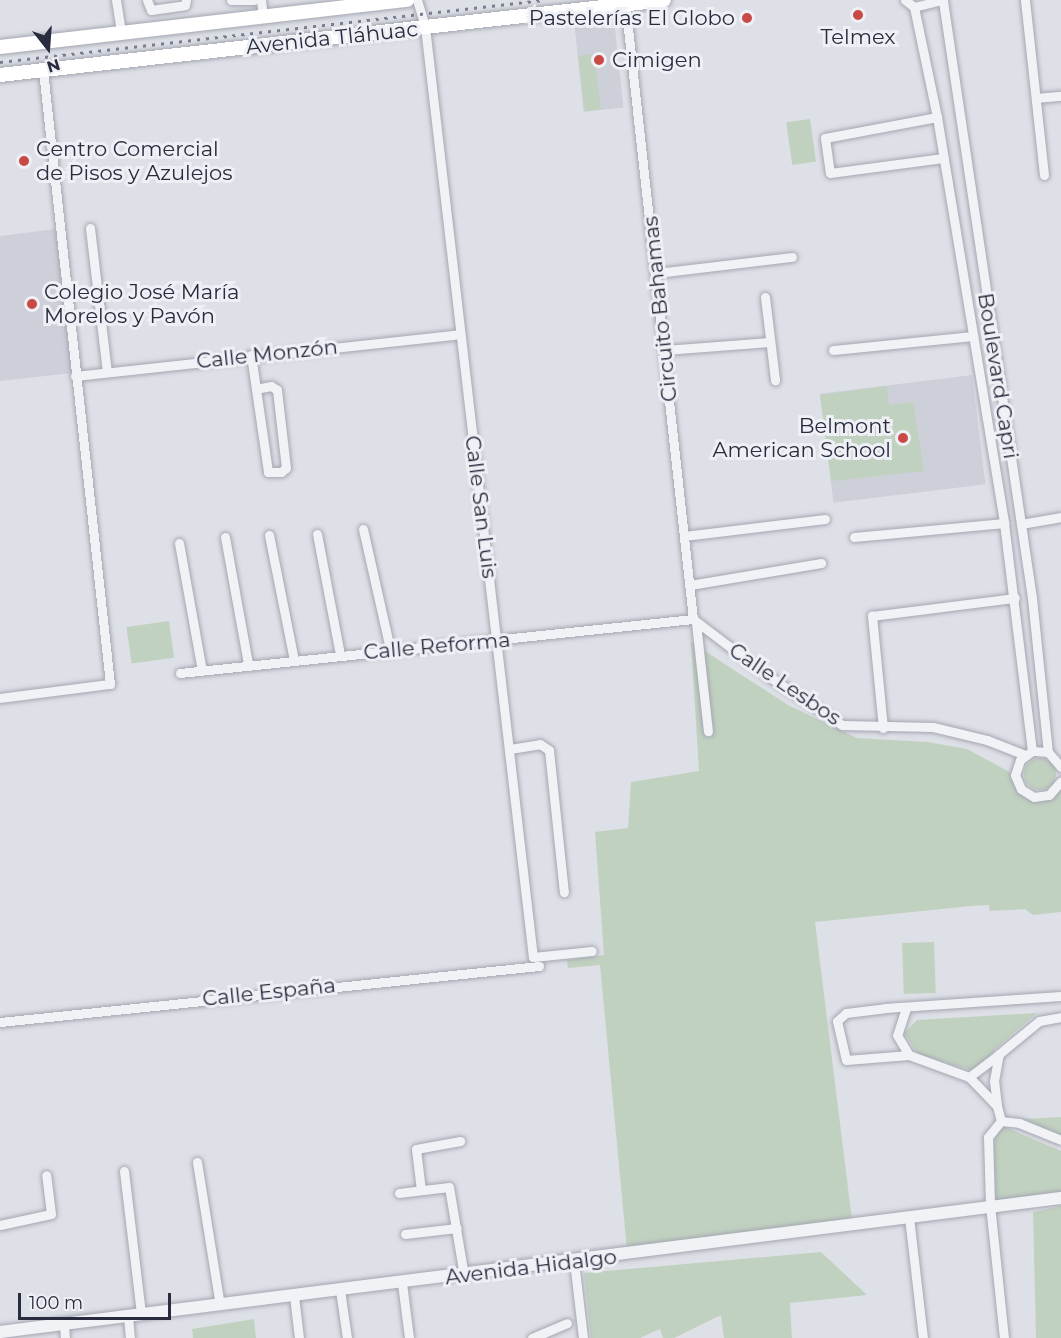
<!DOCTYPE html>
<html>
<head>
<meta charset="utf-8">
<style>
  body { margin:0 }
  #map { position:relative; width:1061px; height:1338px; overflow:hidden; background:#dee0e7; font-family:Montserrat,sans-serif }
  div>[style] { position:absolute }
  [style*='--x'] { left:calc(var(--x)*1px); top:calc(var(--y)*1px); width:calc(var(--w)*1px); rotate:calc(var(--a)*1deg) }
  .built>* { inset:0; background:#cdcfd9; transform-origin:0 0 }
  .green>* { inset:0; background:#c1d1c0; transform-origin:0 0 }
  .round { border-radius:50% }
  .roads { filter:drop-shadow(0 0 2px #a4a6b1) drop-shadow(0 0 2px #a4a6b1) }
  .minor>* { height:9px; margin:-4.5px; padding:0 4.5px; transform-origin:4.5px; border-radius:4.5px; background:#f1f2f6 }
  .tertiary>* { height:12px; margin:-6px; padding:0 6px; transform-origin:6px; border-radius:6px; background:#f1f2f6 }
  .secondary>* { height:14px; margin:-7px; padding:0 7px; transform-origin:7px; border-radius:7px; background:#fff }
  .rail>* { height:3px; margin-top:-1.5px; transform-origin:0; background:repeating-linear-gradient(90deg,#787d90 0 3px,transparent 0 9px) }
  .dots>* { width:16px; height:16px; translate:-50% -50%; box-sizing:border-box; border:3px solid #eef0f5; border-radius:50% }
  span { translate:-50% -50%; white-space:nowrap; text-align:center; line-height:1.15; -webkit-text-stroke:6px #eef0f5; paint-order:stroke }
  .poi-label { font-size:21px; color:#282c3e }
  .right { translate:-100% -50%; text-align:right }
  .left { translate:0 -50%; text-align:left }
  .street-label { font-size:21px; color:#282c3e }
  .north { position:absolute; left:18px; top:18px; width:60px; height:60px; -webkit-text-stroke:4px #eef0f5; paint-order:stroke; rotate:163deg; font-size:16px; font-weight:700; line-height:24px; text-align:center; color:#282c3e }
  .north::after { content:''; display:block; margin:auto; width:21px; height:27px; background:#282c3e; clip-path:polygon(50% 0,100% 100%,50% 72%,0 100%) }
  .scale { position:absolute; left:18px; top:1293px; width:153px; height:27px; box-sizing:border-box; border:3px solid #282c3e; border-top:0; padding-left:8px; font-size:18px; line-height:21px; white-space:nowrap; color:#282c3e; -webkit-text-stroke:4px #eef0f5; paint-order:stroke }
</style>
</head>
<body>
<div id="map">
  <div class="built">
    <i style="left:613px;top:9px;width:99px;height:40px;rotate:84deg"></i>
    <i style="clip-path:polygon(56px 229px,72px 373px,0 381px,0 236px)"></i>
    <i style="left:972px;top:375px;width:110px;height:153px;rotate:83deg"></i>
  </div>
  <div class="green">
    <i style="left:594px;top:54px;width:56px;height:16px;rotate:83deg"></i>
    <i style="left:810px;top:119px;width:43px;height:24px;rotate:82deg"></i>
    <i style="clip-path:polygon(887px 386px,889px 405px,913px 402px,924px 471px,831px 481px,820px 395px)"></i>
    <i style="left:169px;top:621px;width:37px;height:43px;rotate:82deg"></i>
    <i style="clip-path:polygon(691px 642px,788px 705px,857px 738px,928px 742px,967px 749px,1015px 775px,1016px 783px,1042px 797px,1061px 781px,1061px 912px,1033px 915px,1025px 909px,990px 911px,989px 905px,971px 906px,815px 922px,852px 1220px,627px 1250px,600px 965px,568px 968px,567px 960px,604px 955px,595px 832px,628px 828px,631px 782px,699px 771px)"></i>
    <i class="round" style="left:1024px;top:758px;width:32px;height:32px"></i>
    <i style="left:934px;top:942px;width:51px;height:32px;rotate:88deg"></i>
    <i style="clip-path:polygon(1037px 1013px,996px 1048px,982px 1067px,970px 1070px,918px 1054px,904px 1033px,917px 1020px)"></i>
    <i style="clip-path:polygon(1061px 1117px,1061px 1136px,1024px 1119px)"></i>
    <i style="clip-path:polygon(1005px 1127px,1061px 1151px,1061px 1194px,996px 1202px,994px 1144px,999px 1128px)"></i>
    <i style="clip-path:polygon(1061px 1206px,1061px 1338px,1036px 1338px,1033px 1212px)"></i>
    <i style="clip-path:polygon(821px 1252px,867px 1295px,790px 1303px,792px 1338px,724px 1338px,721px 1315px,674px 1338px,663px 1338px,660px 1329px,640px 1338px,591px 1338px,584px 1273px)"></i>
    <i style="clip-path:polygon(254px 1319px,256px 1338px,193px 1338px,192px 1329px)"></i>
  </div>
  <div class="roads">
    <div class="minor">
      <i style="--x:116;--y:0;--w:33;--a:81"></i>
      <i style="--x:147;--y:0;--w:11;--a:68"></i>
      <i style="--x:151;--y:10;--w:34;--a:-8"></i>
      <i style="--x:185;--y:5;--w:5;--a:-79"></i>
      <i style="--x:231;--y:0;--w:23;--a:0"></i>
      <i style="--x:261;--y:0;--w:17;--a:83"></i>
      <i style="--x:417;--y:0;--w:28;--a:73"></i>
      <i style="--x:425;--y:27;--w:936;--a:83.38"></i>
      <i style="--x:533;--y:957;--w:59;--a:-5.8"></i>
      <i style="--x:905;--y:0;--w:11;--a:38"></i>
      <i style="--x:914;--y:7;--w:30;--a:-14"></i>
      <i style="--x:1025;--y:0;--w:176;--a:83.8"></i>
      <i style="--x:625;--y:1;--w:622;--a:83.72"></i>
      <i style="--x:943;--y:1;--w:604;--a:81.52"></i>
      <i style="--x:1032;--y:598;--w:155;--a:84.1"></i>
      <i style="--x:914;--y:7;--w:112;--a:78.2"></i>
      <i style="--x:937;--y:117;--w:411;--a:80.6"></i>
      <i style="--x:1004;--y:523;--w:230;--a:83"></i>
      <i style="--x:1036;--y:98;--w:25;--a:-5"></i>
      <i style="--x:937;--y:117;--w:114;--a:169.4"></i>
      <i style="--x:825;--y:138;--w:35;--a:82"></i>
      <i style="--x:830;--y:173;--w:114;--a:-7.6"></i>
      <i style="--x:90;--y:228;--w:145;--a:83.3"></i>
      <i style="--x:657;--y:273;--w:136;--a:-6.8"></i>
      <i style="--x:765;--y:297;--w:84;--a:83.1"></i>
      <i style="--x:665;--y:350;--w:105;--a:-4.4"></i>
      <i style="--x:833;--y:350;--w:141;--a:-5.7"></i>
      <i style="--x:251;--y:355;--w:118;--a:81.7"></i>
      <i style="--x:268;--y:472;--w:13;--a:0"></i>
      <i style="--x:281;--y:472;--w:6;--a:-39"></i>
      <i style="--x:286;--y:468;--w:79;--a:-96.6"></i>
      <i style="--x:277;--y:390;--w:7;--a:-146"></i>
      <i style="--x:271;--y:386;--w:15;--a:169"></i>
      <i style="--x:75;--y:376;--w:387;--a:-6.2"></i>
      <i style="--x:1021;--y:524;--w:41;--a:-9.9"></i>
      <i style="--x:363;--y:529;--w:123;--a:77.3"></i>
      <i style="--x:317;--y:534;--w:123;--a:79.2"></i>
      <i style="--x:269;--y:535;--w:127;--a:78.7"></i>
      <i style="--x:684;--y:536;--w:142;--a:-6.9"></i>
      <i style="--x:225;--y:537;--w:129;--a:79.7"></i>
      <i style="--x:854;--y:537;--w:151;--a:-5.3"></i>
      <i style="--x:179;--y:543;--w:130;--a:79.8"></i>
      <i style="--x:690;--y:585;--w:133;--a:-9.5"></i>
      <i style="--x:693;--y:619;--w:94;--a:37.2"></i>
      <i style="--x:768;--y:676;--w:89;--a:33.5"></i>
      <i style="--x:842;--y:725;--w:91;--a:1.3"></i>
      <i style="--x:933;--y:727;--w:56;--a:13.5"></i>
      <i style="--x:987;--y:740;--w:41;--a:21.5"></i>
      <i style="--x:696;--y:623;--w:109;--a:83.7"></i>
      <i style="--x:180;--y:673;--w:516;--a:-6.01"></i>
      <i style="--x:0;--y:698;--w:111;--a:-7.3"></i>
      <i style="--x:110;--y:684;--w:618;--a:-96.23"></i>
      <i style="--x:883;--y:728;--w:113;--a:-95.6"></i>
      <i style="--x:872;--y:616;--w:144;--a:-7.2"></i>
      <i style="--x:510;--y:749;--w:30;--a:-9"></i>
      <i style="--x:540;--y:744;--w:11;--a:34"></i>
      <i style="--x:549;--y:750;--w:143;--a:84"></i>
      <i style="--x:1061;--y:767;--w:20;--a:-131"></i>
      <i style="--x:1048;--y:752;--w:16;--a:-176"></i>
      <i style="--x:1032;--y:751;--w:15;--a:143"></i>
      <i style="--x:1020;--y:760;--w:16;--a:108"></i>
      <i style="--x:1015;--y:775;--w:15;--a:67"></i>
      <i style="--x:1021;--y:789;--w:15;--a:32"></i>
      <i style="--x:1034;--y:797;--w:15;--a:-8"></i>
      <i style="--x:1049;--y:795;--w:18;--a:-49"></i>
      <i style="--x:906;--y:1008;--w:28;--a:108"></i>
      <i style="--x:897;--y:1035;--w:23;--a:59"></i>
      <i style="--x:0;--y:1022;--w:542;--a:-5.93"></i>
      <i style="--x:969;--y:1077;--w:38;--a:-37"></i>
      <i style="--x:997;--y:1105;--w:24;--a:-97"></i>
      <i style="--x:994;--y:1081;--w:27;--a:-80"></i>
      <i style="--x:999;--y:1054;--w:52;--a:-39.5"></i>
      <i style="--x:1039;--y:1021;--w:22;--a:-10"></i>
      <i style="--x:1001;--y:1121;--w:16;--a:-105"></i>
      <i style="--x:997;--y:1106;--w:40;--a:-134"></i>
      <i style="--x:969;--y:1077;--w:64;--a:-159.9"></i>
      <i style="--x:909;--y:1055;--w:63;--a:175.5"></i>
      <i style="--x:846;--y:1060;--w:40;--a:-103"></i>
      <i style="--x:837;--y:1021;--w:12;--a:-42"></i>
      <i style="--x:846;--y:1013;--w:39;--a:-7"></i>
      <i style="--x:885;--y:1008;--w:176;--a:-3.9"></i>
      <i style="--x:197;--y:1162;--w:145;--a:80.9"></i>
      <i style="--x:124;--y:1171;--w:144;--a:83.2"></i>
      <i style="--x:421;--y:1190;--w:41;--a:-97"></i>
      <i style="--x:416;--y:1149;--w:45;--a:-10.3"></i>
      <i style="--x:399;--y:1193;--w:50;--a:-6.8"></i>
      <i style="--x:449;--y:1187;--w:90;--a:80.4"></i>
      <i style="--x:909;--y:1217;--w:122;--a:83.4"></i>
      <i style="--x:0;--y:1225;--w:52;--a:-12.2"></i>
      <i style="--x:51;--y:1214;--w:39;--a:-97"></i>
      <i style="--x:405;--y:1234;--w:52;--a:-6.6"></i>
      <i style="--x:574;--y:1261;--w:78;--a:83.3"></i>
      <i style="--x:402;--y:1283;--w:55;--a:82.7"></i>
      <i style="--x:340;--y:1290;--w:49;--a:81.7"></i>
      <i style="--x:294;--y:1296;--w:42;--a:83.2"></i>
      <i style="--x:128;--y:1316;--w:22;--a:85"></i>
      <i style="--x:64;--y:1325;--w:13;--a:86"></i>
      <i style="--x:532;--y:1338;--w:38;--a:-23"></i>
      <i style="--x:1004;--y:1338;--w:135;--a:-96"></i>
      <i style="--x:990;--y:1204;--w:67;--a:-91.7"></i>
      <i style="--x:988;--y:1137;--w:21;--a:-51"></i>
      <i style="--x:1001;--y:1121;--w:18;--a:6"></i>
      <i style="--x:1019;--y:1123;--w:45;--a:22"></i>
    </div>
    <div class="tertiary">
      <i style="--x:0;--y:1332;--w:1069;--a:-7.2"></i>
    </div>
    <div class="secondary">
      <i style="--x:0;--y:47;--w:410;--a:-6.6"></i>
      <i style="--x:0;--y:75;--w:668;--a:-6.44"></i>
    </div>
  </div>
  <div class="rail">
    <i style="--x:0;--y:62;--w:547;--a:-6.51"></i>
  </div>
  <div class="dots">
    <i style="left:858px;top:15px;background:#c94946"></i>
    <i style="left:747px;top:18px;background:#c94946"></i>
    <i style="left:599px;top:60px;background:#c94946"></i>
    <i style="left:24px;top:161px;background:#c94946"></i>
    <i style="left:32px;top:304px;background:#c94946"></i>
    <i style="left:903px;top:438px;background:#c94946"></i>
  </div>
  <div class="poi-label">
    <span class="right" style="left:735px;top:18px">Pastelerías El Globo</span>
    <span style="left:858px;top:37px">Telmex</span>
    <span class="left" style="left:612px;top:60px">Cimigen</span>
    <span class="left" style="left:36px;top:161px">Centro Comercial<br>de Pisos y Azulejos</span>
    <span class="left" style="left:44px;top:304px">Colegio José María<br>Morelos y Pavón</span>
    <span class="right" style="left:891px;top:438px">Belmont<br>American School</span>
  </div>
  <div class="street-label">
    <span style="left:332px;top:38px;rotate:-6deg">Avenida Tláhuac</span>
    <span style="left:660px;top:309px;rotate:-96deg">Circuito Bahamas</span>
    <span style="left:267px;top:354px;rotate:-6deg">Calle Monzón</span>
    <span style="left:998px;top:376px;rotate:81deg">Boulevard Capri</span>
    <span style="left:481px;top:507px;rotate:83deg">Calle San Luis</span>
    <span style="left:437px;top:646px;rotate:-5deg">Calle Reforma</span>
    <span style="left:785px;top:684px;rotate:34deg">Calle Lesbos</span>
    <span style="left:269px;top:992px;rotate:-6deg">Calle España</span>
    <span style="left:531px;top:1267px;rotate:-7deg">Avenida Hidalgo</span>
  </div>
  <div class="north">N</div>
  <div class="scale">100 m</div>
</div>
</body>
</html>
